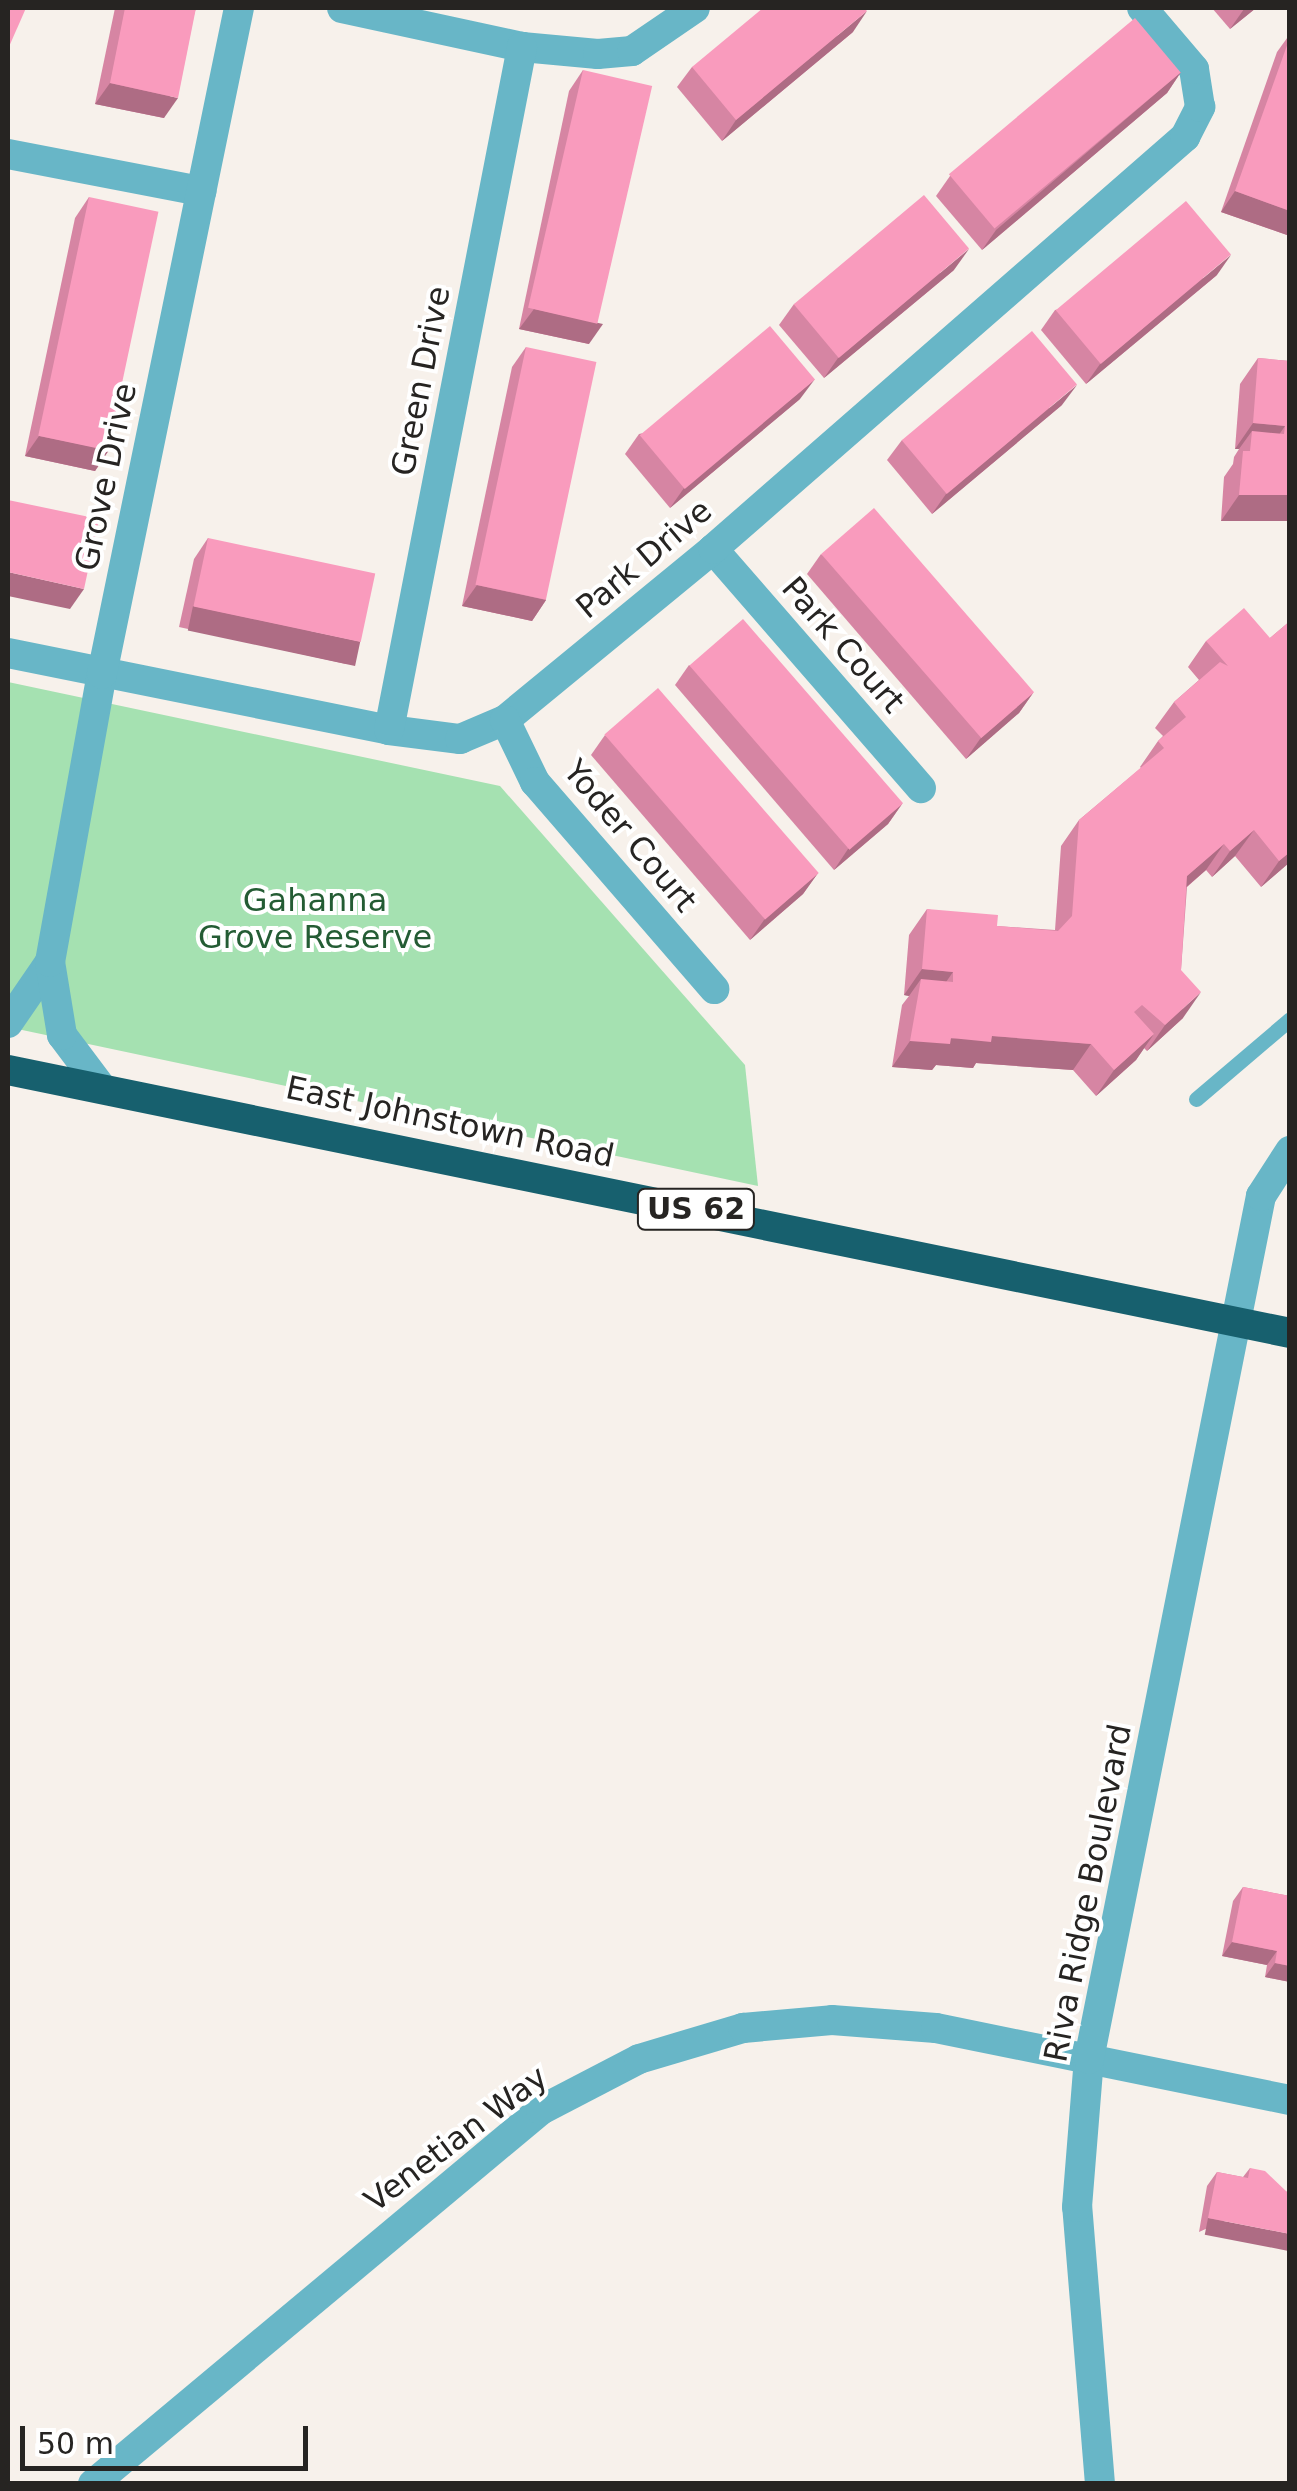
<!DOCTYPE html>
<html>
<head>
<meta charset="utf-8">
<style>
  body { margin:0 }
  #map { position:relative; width:1297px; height:2491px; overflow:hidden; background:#f7f1eb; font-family:"DejaVu Sans",sans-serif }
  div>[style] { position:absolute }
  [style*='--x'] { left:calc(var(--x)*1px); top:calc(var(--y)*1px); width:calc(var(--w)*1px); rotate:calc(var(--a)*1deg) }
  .green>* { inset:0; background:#a5e1b1 }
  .lane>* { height:15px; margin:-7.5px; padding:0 7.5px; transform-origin:7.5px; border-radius:7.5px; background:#68b6c7 }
  .street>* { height:30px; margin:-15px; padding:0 15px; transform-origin:15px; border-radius:15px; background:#68b6c7 }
  .highway>* { height:30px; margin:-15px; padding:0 15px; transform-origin:15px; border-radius:15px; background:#17606e }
  .wall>* { inset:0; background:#d685a3 }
  .shaded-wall>* { inset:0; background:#ae6c84; transform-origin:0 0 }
  .building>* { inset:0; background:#f99bbd; transform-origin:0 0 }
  span { translate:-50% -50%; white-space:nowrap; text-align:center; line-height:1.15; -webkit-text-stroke:8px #fff; paint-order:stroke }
  .shield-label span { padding:2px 8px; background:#fff; border:2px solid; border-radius:8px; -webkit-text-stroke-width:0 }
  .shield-label { font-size:30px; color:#262422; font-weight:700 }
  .street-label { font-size:32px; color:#262422 }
  .park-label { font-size:32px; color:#245c34 }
  .frame { position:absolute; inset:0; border:10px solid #262422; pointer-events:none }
  .scale { position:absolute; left:20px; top:2426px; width:288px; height:45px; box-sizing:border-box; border:5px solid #262422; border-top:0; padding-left:12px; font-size:30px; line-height:35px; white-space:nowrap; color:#262422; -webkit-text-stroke:8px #fff; paint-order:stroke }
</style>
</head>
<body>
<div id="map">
  <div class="green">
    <i style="clip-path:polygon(8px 682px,500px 786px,745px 1065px,758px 1186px,8px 1027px)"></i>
  </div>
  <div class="lane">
    <i style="--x:1196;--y:1099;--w:123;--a:-40.4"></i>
  </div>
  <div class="street">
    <i style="--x:342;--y:8;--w:184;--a:12.2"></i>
    <i style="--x:522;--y:47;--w:76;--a:5.3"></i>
    <i style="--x:598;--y:54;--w:34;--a:-5"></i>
    <i style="--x:632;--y:51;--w:76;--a:-34.3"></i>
    <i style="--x:8;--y:154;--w:197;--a:10.9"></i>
    <i style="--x:713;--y:549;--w:317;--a:49"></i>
    <i style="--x:8;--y:653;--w:389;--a:11.4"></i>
    <i style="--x:389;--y:730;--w:72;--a:7.2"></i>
    <i style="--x:460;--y:739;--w:49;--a:-22.9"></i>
    <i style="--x:505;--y:720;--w:269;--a:-39.4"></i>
    <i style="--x:713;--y:549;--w:627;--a:-41.12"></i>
    <i style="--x:1185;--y:137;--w:34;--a:-63"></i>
    <i style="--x:1200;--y:107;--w:38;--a:-99"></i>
    <i style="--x:1194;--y:69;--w:80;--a:-130.4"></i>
    <i style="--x:505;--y:720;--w:69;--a:64.2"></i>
    <i style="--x:535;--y:782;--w:274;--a:49.1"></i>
    <i style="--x:389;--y:730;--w:696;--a:-78.98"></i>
    <i style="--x:8;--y:1023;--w:74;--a:-55.5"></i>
    <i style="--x:101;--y:1087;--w:65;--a:-126.9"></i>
    <i style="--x:62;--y:1035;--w:74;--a:-99.3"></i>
    <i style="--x:50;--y:962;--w:293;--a:-79.8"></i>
    <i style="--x:102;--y:674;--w:680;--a:-78.38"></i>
    <i style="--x:93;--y:2484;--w:584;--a:-39.86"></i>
    <i style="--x:541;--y:2110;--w:110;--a:-27.5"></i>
    <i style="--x:639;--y:2059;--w:109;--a:-16.6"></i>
    <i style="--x:743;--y:2028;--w:89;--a:-5.1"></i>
    <i style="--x:832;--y:2020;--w:104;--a:4.4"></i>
    <i style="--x:936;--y:2028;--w:361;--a:11.5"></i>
    <i style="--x:1100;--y:2484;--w:278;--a:-94.7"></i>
    <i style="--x:1077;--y:2207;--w:148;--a:-85.4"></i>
    <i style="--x:1089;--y:2059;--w:880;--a:-78.73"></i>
    <i style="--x:1261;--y:1196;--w:54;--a:-57.2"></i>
  </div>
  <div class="highway">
    <i style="--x:8;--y:1070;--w:1309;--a:11.59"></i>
  </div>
  <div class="wall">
    <i style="clip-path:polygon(115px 8px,196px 8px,164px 118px,95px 104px)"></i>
    <i style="clip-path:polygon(1212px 8px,1256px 8px,1230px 29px)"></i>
    <i style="clip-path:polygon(853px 32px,722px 141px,677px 87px,692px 67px)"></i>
    <i style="clip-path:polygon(1290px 34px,1290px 231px,1287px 235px,1221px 212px,1277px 52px)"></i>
    <i style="clip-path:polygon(583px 70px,589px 344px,519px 329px,569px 91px)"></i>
    <i style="clip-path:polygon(1181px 72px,1167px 93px,982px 250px,936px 196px,950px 176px)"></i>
    <i style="clip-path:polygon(89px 197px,109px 450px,95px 471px,25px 456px,75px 218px)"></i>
    <i style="clip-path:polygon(954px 270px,824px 378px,779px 325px,794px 304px)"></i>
    <i style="clip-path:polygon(1217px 275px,1086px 384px,1041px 330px,1055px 310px)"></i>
    <i style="clip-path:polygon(526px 347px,546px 600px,532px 621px,462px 606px,512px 367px)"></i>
    <i style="clip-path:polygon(1258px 358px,1290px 361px,1290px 521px,1221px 521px,1224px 477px,1233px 464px,1234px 457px,1239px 449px,1235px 449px,1240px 384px)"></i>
    <i style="clip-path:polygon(800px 399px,670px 508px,625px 454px,639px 434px)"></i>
    <i style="clip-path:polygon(1062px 405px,932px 514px,887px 460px,902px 440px)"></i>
    <i style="clip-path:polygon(208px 538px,346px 664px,179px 627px,194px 559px)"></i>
    <i style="clip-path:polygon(821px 554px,1033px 693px,1019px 713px,966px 759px,807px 574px)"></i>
    <i style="clip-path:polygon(1290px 621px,1290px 862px,1261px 887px,1235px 856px,1212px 877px,1206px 870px,1187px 887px,1181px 970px,1183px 1018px,1147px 1051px,1144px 1048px,1136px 1060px,1096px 1096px,1073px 1070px,976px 1063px,973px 1068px,936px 1065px,932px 1070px,892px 1067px,902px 1005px,909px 996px,904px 995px,909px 935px,927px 909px,997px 926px,1055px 930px,1061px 846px,1079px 820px,1141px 768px,1140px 767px,1158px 741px,1163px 736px,1155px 728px,1174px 702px,1199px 680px,1188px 667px,1206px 641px,1270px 638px)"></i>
    <i style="clip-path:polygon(689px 665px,902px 804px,888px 824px,834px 870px,675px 685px)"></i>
    <i style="clip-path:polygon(605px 735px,818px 873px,803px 894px,750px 940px,591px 755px)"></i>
    <i style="clip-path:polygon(1243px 1887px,1290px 1896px,1290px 1982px,1265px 1977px,1267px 1965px,1222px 1956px,1233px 1901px)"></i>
    <i style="clip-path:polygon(1250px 2168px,1287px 2192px,1199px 2232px,1207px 2186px,1217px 2172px,1243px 2177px)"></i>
  </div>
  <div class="shaded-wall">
    <i style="clip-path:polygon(1246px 8px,1256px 8px,1230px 29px,1244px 9px)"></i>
    <i style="clip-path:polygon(867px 11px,853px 32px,722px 141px,736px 120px)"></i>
    <i style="clip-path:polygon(1181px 72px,1167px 93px,982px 250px,996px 230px)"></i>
    <i style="clip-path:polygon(110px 83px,178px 98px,164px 118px,95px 104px)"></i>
    <i style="clip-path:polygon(1235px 191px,1290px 211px,1290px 231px,1287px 235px,1221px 212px)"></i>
    <i style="clip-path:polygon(969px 249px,954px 270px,824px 378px,838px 358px)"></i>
    <i style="clip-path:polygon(1231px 255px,1217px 275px,1086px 384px,1100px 364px)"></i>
    <i style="clip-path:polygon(534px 309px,603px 324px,589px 344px,519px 329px)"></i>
    <i style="clip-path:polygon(815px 379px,800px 399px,670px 508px,684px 488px)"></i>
    <i style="clip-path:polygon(1077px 385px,1062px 405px,932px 514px,946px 494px)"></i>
    <i style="clip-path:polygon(1253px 423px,1285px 426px,1267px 452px,1252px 431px,1239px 449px,1235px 449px)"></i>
    <i style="clip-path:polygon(39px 436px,109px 450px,95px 471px,25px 456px)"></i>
    <i style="clip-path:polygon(1239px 495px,1290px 495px,1290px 521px,1221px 521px)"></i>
    <i style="clip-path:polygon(8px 572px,84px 589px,70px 609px,8px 596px)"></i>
    <i style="clip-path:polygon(477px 585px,546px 600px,532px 621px,462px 606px)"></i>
    <i style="left:193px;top:606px;width:171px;height:25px;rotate:12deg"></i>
    <i style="clip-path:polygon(1033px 693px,1019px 713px,966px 759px,980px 739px)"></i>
    <i style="clip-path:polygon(902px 804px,888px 824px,834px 870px,848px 849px)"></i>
    <i style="clip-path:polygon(1254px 830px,1235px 856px,1212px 877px,1230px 851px)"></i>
    <i style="clip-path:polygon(1224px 844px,1206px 870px,1169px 902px,1187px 876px)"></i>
    <i style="clip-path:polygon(1290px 852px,1290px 862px,1261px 887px,1279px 861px)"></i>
    <i style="clip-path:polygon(818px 873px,803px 894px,750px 940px,764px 920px)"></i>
    <i style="clip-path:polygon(922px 969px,953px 972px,935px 998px,921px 979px,909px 996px,904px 995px)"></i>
    <i style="clip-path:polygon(1201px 992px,1183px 1018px,1147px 1051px,1165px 1025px)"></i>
    <i style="clip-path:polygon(1154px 1034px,1136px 1060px,1096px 1096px,1114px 1070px)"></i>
    <i style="clip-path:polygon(992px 1036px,1091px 1044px,1073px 1070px,976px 1063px,973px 1068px,936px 1065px,932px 1070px,892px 1067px,910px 1041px)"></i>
    <i style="clip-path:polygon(1232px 1942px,1277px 1951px,1267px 1965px,1222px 1956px)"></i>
    <i style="clip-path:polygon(1275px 1963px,1290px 1966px,1290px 1982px,1265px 1977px)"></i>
    <i style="left:1208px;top:2218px;width:84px;height:17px;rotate:11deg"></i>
  </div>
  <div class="building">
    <i style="clip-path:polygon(8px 8px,26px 8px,8px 49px)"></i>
    <i style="clip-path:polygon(125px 8px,196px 8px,178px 98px,110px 83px)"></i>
    <i style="clip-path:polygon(763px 8px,864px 8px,867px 11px,736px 120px,692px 67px)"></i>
    <i style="left:1135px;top:18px;width:71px;height:243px;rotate:50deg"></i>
    <i style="clip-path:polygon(1290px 37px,1290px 211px,1235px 191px)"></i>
    <i style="left:583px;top:70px;width:71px;height:244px;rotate:13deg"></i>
    <i style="left:924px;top:195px;width:70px;height:170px;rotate:50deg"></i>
    <i style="left:89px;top:197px;width:71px;height:244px;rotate:12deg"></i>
    <i style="left:1186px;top:201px;width:70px;height:170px;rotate:50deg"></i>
    <i style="left:770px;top:326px;width:70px;height:170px;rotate:50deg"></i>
    <i style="left:1032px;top:331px;width:70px;height:170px;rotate:50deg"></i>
    <i style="left:526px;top:347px;width:72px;height:243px;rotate:12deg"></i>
    <i style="clip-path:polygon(1258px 358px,1290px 361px,1290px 495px,1239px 495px,1243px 451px,1250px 451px,1252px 431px,1284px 434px,1285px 426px,1253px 423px)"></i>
    <i style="clip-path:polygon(8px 500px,99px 519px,84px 589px,8px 572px)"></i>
    <i style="left:874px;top:508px;width:244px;height:70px;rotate:49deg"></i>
    <i style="left:208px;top:538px;width:171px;height:70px;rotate:12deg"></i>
    <i style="clip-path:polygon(1244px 608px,1270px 638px,1290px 621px,1290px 852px,1279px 861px,1254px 830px,1230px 851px,1224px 844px,1187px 876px,1181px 970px,1201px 992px,1165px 1025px,1142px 1005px,1134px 1012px,1154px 1034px,1114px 1070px,1091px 1044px,992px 1036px,991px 1042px,951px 1038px,950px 1044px,910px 1041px,921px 979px,953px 982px,953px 972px,922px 969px,927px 909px,998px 915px,997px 926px,1058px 931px,1072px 916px,1079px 820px,1164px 748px,1158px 741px,1186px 717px,1174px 702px,1220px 662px,1228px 666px,1206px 641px)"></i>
    <i style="left:743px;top:619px;width:244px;height:71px;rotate:49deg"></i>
    <i style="left:658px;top:688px;width:245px;height:71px;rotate:49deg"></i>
    <i style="clip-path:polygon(1243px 1887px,1290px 1896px,1290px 1966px,1275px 1963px,1277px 1951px,1232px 1942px)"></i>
    <i style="clip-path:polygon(1250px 2168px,1265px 2171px,1287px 2192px,1290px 2192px,1290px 2234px,1208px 2218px,1217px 2172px,1248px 2178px)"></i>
  </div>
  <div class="shield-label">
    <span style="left:696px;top:1209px">US 62</span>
  </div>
  <div class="street-label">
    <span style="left:421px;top:381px;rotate:-79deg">Green Drive</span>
    <span style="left:106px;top:477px;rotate:-78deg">Grove Drive</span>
    <span style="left:644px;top:559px;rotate:-40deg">Park Drive</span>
    <span style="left:843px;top:645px;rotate:49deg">Park Court</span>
    <span style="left:630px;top:836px;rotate:50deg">Yoder Court</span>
    <span style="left:450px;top:1122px;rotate:12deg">East Johnstown Road</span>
    <span style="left:1088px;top:1893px;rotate:-79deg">Riva Ridge Boulevard</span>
    <span style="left:456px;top:2139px;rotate:-37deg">Venetian Way</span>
  </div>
  <div class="park-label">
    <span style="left:315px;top:919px">Gahanna<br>Grove Reserve</span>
  </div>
  <div class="frame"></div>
  <div class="scale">50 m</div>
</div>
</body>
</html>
